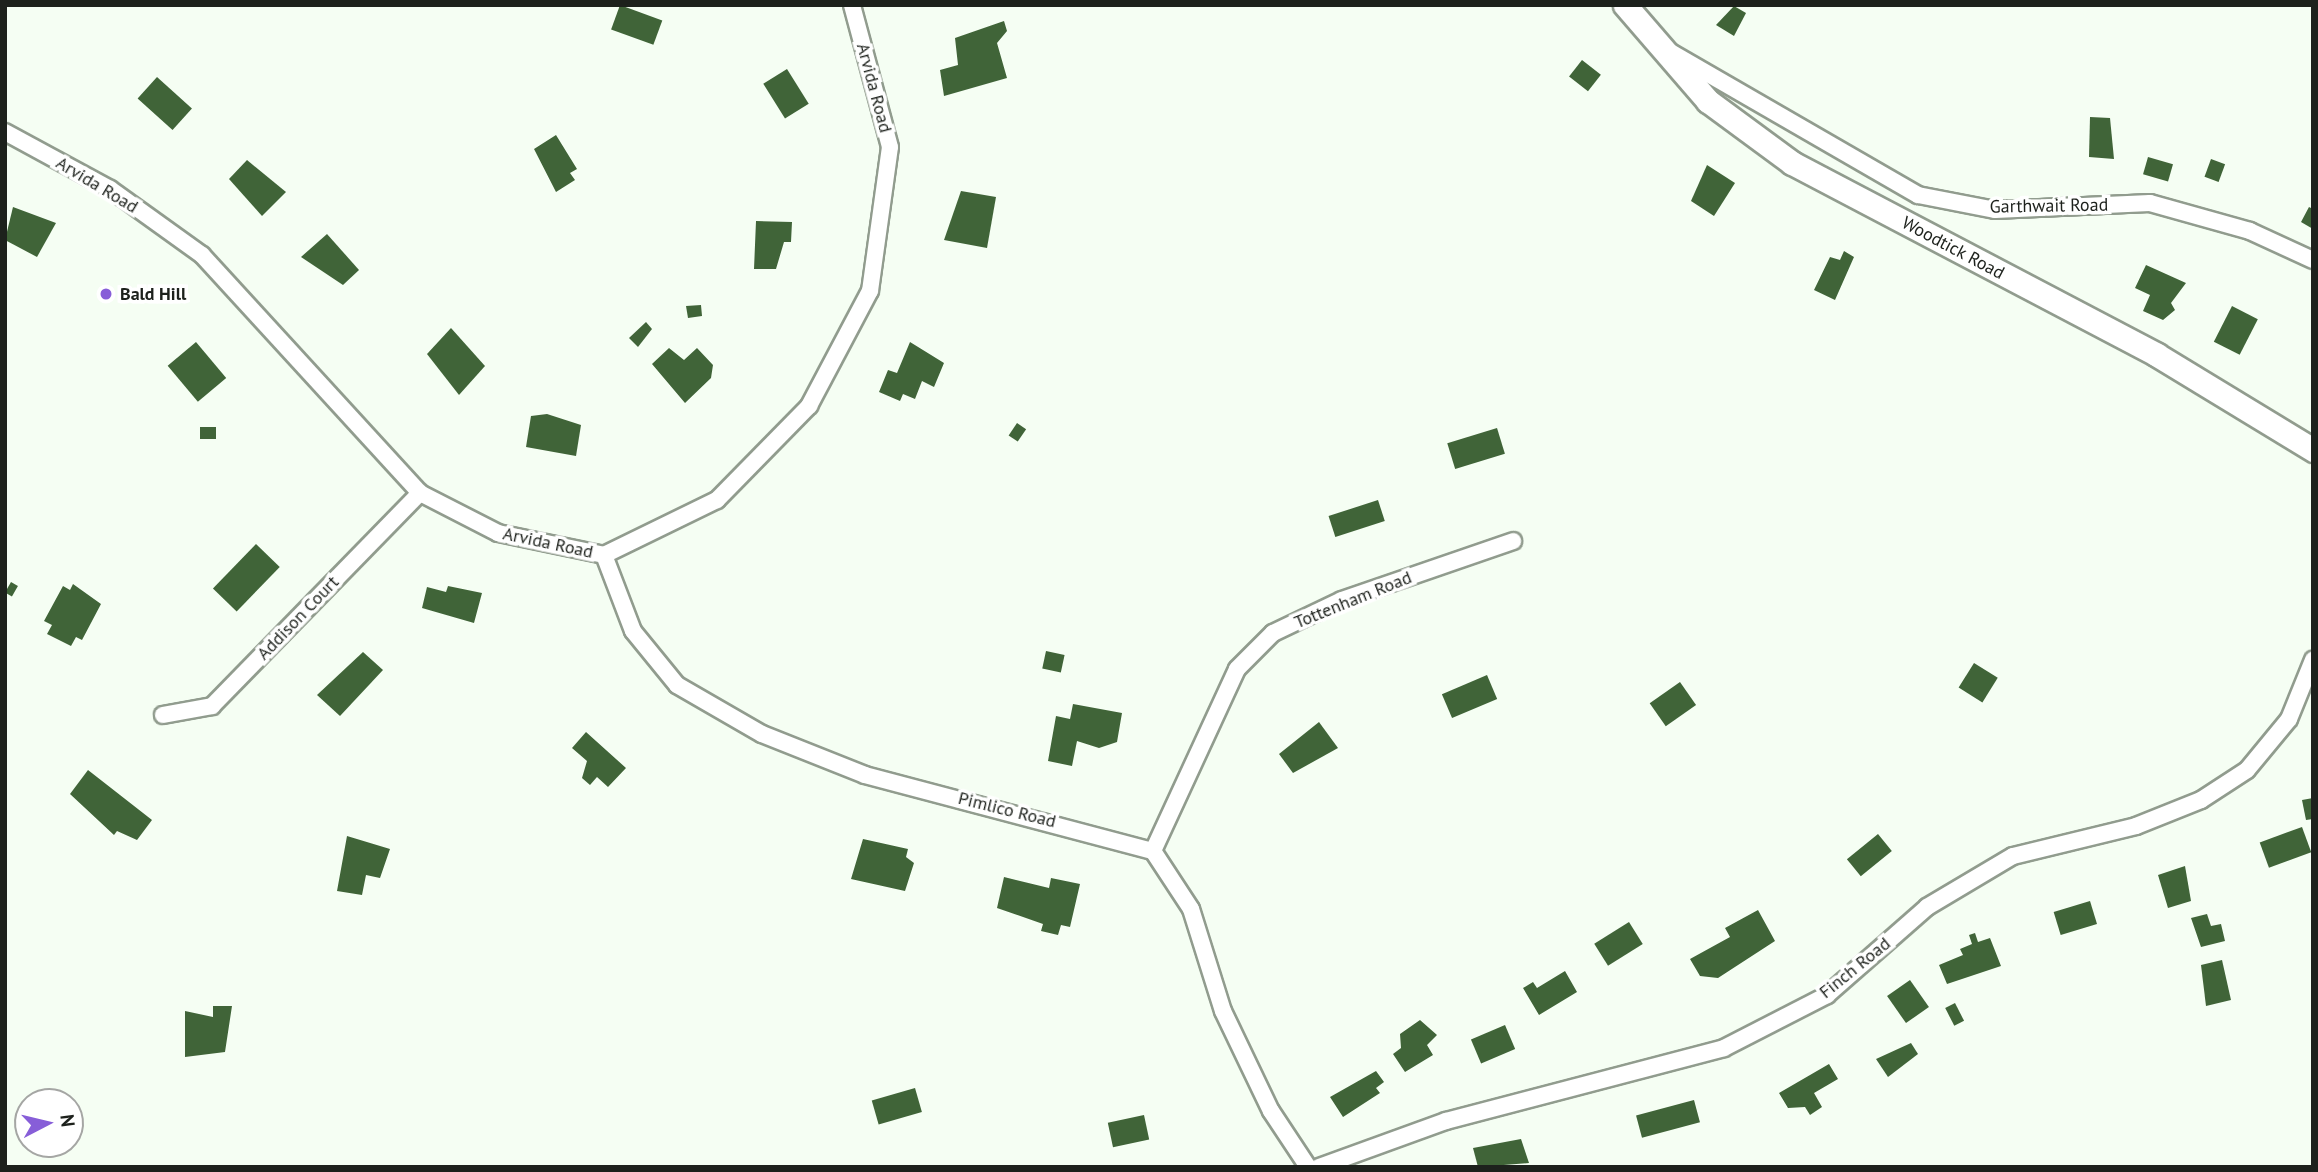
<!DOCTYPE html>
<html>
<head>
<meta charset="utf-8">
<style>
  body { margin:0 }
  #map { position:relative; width:2318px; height:1172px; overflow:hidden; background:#f5fef3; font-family:"PT Sans",sans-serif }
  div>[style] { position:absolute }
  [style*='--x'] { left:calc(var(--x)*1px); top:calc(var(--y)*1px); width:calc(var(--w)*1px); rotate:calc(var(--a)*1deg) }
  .building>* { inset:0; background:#406438; transform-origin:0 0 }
  .roads { filter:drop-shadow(2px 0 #919c8e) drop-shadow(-2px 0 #919c8e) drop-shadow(0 2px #919c8e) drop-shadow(0 -2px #919c8e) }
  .minor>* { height:16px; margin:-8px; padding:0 8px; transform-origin:8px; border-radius:8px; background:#fff }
  .secondary>* { height:23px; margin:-11.5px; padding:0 11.5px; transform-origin:11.5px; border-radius:11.5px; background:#fff }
  .dots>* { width:19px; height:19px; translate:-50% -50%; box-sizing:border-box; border:4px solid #fff; border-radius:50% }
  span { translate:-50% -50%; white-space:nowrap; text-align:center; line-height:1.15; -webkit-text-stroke:7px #fff; paint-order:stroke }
  .street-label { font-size:18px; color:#1d211c }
  .poi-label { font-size:18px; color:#1d211c; font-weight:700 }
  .left { translate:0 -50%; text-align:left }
  .frame { position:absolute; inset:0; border:7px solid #1d211c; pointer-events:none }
  .north { position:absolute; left:14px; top:1088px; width:70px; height:70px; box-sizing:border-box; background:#fff; border:2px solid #a5a6a4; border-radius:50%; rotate:83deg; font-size:19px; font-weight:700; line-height:28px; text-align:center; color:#1d211c }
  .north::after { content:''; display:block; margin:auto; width:24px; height:32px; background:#875ed8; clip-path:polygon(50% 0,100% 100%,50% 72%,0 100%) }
</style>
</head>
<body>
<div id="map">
  <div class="building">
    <i style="left:620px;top:5px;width:45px;height:26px;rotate:20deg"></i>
    <i style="clip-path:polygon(1734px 6px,1746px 13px,1734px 36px,1716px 25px)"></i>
    <i style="clip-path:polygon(1004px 21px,1007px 31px,997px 43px,1007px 78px,944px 96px,940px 70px,958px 65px,955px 38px)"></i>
    <i style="left:1582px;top:60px;width:24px;height:21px;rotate:38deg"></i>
    <i style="left:787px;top:69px;width:41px;height:28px;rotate:58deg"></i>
    <i style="left:157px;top:77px;width:47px;height:29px;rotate:42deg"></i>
    <i style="clip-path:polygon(2090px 117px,2110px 118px,2114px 159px,2089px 157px)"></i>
    <i style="clip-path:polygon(556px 135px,577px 169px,570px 173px,575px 180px,556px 192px,534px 149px)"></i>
    <i style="left:2148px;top:157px;width:26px;height:18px;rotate:16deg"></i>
    <i style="left:2211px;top:159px;width:15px;height:19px;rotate:20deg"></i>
    <i style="clip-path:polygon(247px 160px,286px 192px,262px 216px,229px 179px)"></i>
    <i style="clip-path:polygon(1707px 165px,1735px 183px,1714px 216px,1691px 201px)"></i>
    <i style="clip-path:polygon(961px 191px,996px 197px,987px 248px,944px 240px)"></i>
    <i style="clip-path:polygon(13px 207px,56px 223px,37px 257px,5px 240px)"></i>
    <i style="clip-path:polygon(2309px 207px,2313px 209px,2313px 229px,2301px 222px)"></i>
    <i style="clip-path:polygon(756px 221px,792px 222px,791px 242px,784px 242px,776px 269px,754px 269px)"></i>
    <i style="clip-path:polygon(327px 234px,359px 270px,343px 285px,301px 257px)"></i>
    <i style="clip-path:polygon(1844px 251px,1854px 257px,1835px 300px,1814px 290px,1830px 257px,1840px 260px)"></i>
    <i style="clip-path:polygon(2146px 265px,2186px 283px,2171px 303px,2175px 310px,2163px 320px,2143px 311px,2150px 295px,2135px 288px)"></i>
    <i style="clip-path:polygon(701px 305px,702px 316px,688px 318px,686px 306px)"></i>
    <i style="left:2232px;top:306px;width:29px;height:40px;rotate:27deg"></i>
    <i style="clip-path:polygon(646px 322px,652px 329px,638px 347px,629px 338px)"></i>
    <i style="clip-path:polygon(451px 328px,485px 366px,459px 395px,427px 354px)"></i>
    <i style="left:196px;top:342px;width:47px;height:37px;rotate:50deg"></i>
    <i style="clip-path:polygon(910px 342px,944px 363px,934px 387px,922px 381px,915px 399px,903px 394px,900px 401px,879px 392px,888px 370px,897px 373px)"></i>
    <i style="clip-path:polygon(669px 348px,684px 360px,697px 348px,713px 365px,711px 378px,685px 403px,652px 364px)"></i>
    <i style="clip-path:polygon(547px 414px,581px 425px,576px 456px,526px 447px,531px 416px)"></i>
    <i style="left:1017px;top:423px;width:11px;height:15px;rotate:34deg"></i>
    <i style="left:216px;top:427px;width:12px;height:16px;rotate:90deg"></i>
    <i style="left:1497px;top:428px;width:27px;height:52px;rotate:73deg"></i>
    <i style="left:1378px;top:500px;width:22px;height:52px;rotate:72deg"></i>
    <i style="left:256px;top:544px;width:33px;height:62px;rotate:44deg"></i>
    <i style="left:11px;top:582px;width:8px;height:12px;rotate:30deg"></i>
    <i style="clip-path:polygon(73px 584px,101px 604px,82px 640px,76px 637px,71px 646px,47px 634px,52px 625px,44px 621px,63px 586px,70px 590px)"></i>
    <i style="clip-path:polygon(448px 586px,482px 593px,474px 623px,422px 608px,427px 587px,446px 592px)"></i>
    <i style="left:1046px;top:651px;width:19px;height:18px;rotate:12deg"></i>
    <i style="clip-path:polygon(363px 652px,383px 670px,340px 716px,317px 695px)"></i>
    <i style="left:1974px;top:663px;width:28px;height:29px;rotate:32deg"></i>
    <i style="left:1487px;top:675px;width:26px;height:49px;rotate:67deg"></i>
    <i style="left:1680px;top:682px;width:28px;height:37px;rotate:55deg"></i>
    <i style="clip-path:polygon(1073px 704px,1122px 713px,1117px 742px,1099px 748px,1077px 741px,1072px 766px,1048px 761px,1056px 716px,1070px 719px)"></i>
    <i style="clip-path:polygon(1319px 722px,1338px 748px,1293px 773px,1279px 754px)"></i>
    <i style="clip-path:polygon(586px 732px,626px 768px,608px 787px,597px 777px,590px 785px,582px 778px,587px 761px,572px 748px)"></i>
    <i style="clip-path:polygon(88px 770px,152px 820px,137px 840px,117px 831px,114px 835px,70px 794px)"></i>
    <i style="clip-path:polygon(2313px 798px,2313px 819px,2306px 820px,2302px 800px)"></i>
    <i style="left:2302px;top:827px;width:27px;height:45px;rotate:70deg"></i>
    <i style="left:1878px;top:834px;width:22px;height:40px;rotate:51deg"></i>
    <i style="clip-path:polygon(347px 836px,390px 849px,380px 878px,366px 875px,362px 895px,337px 891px)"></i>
    <i style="clip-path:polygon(863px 839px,908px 849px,906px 857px,914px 863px,905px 891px,851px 879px)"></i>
    <i style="clip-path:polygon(2185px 866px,2191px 901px,2168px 908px,2158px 875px)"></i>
    <i style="clip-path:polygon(1004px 877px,1049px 888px,1051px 878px,1080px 884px,1070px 927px,1061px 925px,1058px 935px,1041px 931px,1043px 924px,997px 908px)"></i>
    <i style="left:2090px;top:901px;width:24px;height:38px;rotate:73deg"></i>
    <i style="clip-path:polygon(1758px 910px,1775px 941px,1718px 978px,1700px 976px,1690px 959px,1730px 937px,1725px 928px)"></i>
    <i style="clip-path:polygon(2207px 914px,2211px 926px,2221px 924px,2225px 941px,2201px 947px,2191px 918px)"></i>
    <i style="left:1629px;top:922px;width:26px;height:41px;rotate:58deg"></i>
    <i style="clip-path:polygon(1975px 933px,1978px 942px,1990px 938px,2001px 966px,1947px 984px,1939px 965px,1963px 955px,1960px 949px,1972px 944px,1969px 935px)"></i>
    <i style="clip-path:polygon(2222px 960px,2231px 1000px,2206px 1006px,2201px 965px)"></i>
    <i style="clip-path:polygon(1565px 971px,1577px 992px,1539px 1015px,1523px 988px,1533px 982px,1537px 988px)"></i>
    <i style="left:1910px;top:980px;width:33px;height:28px;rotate:55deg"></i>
    <i style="left:1955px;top:1003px;width:20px;height:11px;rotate:63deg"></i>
    <i style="clip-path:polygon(213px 1006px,232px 1006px,225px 1052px,185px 1057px,185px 1011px,213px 1017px)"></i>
    <i style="clip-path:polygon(1420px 1020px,1437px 1035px,1427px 1045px,1433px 1055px,1405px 1072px,1393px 1054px,1401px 1048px,1400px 1034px)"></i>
    <i style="left:1505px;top:1025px;width:26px;height:37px;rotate:67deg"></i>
    <i style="clip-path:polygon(1911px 1043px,1918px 1054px,1888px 1077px,1876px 1059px)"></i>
    <i style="clip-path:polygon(1829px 1064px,1838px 1079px,1814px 1093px,1822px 1107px,1810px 1115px,1805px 1107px,1788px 1108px,1779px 1093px)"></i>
    <i style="clip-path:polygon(1376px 1071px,1384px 1082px,1376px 1088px,1380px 1093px,1343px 1117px,1330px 1097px)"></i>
    <i style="left:915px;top:1088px;width:25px;height:45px;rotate:74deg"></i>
    <i style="left:1694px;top:1100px;width:23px;height:60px;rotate:75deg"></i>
    <i style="left:1144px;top:1115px;width:25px;height:37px;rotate:78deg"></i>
    <i style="clip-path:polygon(1521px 1139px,1529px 1163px,1478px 1167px,1473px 1148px)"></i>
  </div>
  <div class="roads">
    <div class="minor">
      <i style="--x:1672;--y:53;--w:284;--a:30"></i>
      <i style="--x:1918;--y:195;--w:78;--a:11"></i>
      <i style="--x:1995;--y:210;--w:155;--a:-2.6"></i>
      <i style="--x:2150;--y:203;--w:104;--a:15.6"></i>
      <i style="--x:2250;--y:231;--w:69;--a:24.7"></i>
      <i style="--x:5;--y:132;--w:119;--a:28.5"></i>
      <i style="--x:110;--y:189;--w:113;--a:35.7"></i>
      <i style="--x:202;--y:255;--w:323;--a:47.5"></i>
      <i style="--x:420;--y:493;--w:88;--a:27.1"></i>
      <i style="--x:498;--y:533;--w:108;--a:11.7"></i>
      <i style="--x:604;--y:555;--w:126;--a:-26"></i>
      <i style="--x:717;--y:500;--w:132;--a:-45.6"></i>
      <i style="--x:809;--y:406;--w:130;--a:-62.1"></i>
      <i style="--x:870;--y:291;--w:145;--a:-82.1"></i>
      <i style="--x:890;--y:147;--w:147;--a:-105"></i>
      <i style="--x:604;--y:555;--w:81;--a:69.1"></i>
      <i style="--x:633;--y:631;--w:70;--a:50.8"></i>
      <i style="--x:677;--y:685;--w:98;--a:30"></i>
      <i style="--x:762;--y:734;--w:111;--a:21.7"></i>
      <i style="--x:865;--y:775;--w:298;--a:14.8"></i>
      <i style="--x:1153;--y:851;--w:69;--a:56.8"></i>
      <i style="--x:1191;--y:909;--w:107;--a:72.6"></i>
      <i style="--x:1223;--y:1011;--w:111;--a:64.4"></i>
      <i style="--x:1271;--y:1111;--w:67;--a:56.5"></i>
      <i style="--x:163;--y:715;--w:50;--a:-10.4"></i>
      <i style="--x:212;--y:706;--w:298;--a:-45.7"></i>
      <i style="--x:1153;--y:851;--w:200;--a:-65.2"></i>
      <i style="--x:1237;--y:669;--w:51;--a:-45"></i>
      <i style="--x:1273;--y:633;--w:76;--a:-25.6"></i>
      <i style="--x:1342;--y:600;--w:181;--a:-19"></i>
      <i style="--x:1319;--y:1167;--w:135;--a:-19.9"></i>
      <i style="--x:1446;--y:1121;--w:287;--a:-14.7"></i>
      <i style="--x:1724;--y:1048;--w:116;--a:-27.2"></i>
      <i style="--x:1827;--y:995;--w:133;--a:-41.3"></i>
      <i style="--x:1927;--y:907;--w:100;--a:-30.7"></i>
      <i style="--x:2013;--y:856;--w:127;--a:-13.7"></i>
      <i style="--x:2136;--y:826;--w:70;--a:-21.8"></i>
      <i style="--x:2201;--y:800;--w:55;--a:-33.1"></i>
      <i style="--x:2247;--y:770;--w:66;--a:-50.5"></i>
      <i style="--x:2289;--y:719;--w:64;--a:-67.9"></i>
    </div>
    <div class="secondary">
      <i style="--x:1625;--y:5;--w:127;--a:49.2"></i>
      <i style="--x:1708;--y:101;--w:104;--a:36.4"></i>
      <i style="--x:1792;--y:163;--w:412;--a:27.7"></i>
      <i style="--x:2157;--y:355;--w:183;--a:31.3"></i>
    </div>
  </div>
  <div class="dots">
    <i style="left:106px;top:294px;background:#875ed8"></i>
  </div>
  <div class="street-label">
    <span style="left:874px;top:88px;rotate:75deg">Arvida Road</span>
    <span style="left:97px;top:185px;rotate:31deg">Arvida Road</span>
    <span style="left:2049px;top:206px;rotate:-1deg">Garthwait Road</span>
    <span style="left:1953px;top:248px;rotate:28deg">Woodtick Road</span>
    <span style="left:548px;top:543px;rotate:12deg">Arvida Road</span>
    <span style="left:1353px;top:600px;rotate:-22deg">Tottenham Road</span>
    <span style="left:298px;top:618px;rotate:-46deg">Addison Court</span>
    <span style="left:1007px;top:810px;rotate:14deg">Pimlico Road</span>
    <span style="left:1855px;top:968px;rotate:-39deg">Finch Road</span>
  </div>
  <div class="poi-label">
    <span class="left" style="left:120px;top:294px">Bald Hill</span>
  </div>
  <div class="frame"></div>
  <div class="north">N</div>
</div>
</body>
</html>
